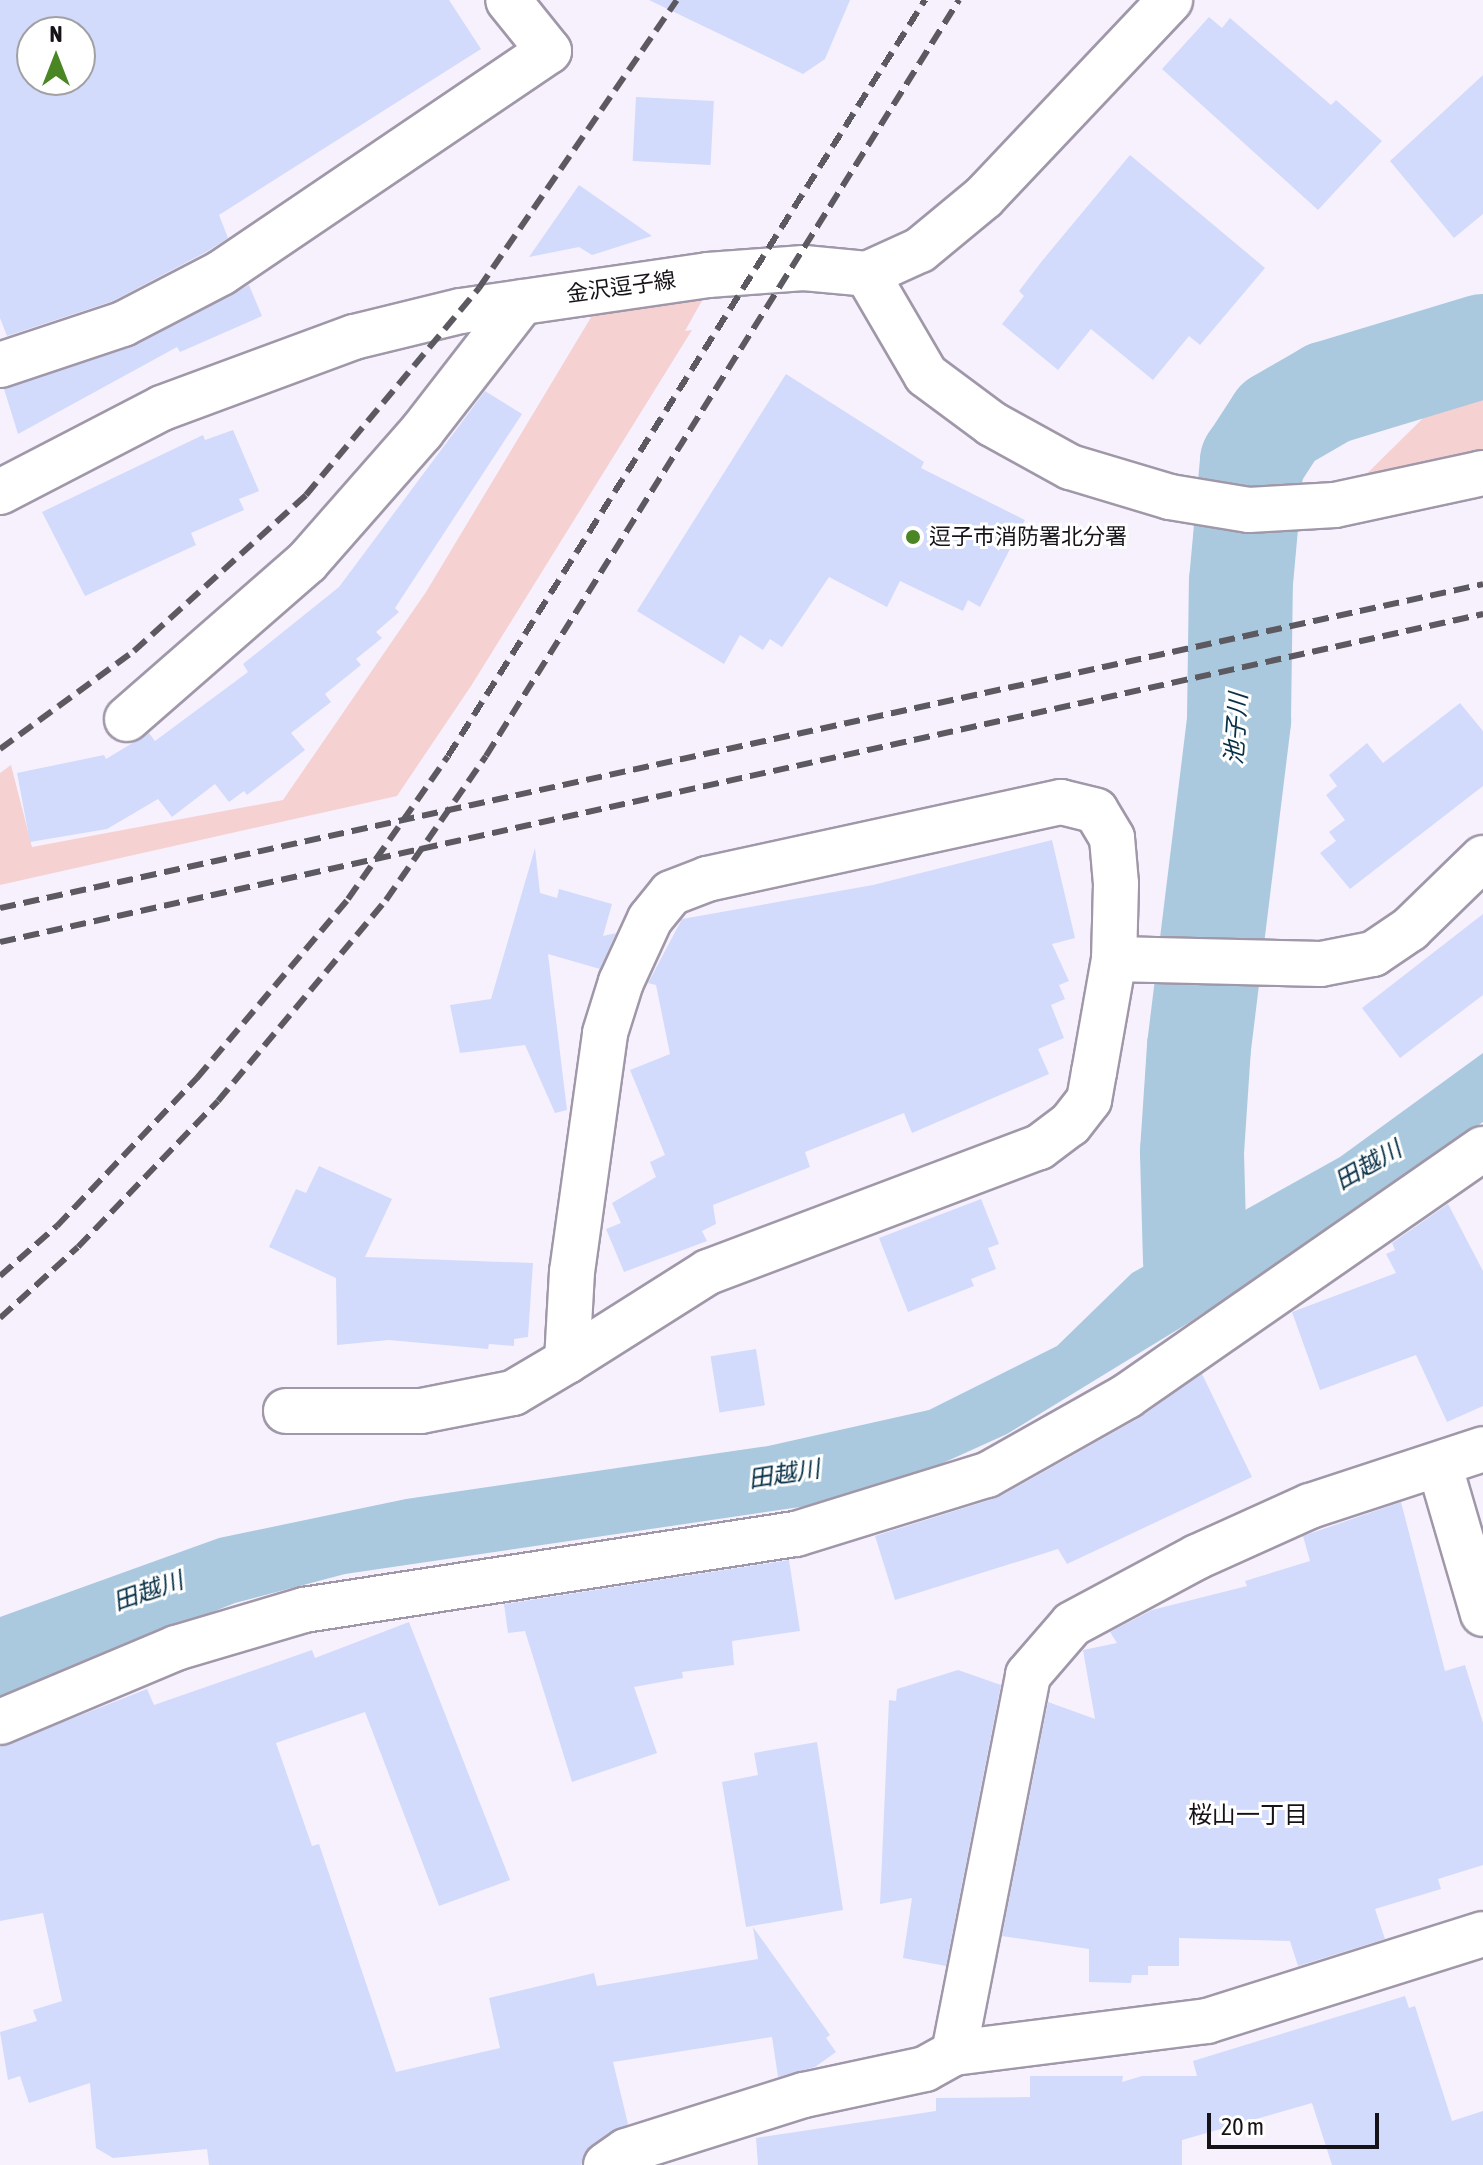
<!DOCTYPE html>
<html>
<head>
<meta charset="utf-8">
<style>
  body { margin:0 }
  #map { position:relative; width:1483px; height:2165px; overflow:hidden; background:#f7f1fd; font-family:"Asap Condensed","Noto Sans JP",sans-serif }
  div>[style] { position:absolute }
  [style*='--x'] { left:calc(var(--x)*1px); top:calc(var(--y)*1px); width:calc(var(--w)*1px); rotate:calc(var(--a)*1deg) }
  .green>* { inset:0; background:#f5d1d2 }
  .water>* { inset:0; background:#aac9df }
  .river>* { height:104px; margin:-52px; padding:0 52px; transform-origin:52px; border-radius:52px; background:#aac9df }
  .building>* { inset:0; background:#d2dbfb; transform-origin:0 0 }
  .roads { filter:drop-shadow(2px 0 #a098a9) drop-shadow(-2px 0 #a098a9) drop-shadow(0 2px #a098a9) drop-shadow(0 -2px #a098a9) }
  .minor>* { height:44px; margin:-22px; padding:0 22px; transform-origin:22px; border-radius:22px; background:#fff }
  .tertiary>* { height:44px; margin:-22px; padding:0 22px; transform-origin:22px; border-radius:22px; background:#fff }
  .secondary>* { height:44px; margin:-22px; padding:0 22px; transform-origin:22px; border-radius:22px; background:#fff }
  .rail>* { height:6px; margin-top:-3px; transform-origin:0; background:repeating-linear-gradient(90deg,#5d5961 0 16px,transparent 0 24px) }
  .dots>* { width:22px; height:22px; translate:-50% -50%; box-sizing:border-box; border:4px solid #fff; border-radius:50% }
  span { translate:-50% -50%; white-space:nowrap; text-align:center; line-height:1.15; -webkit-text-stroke:6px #fff; paint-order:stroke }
  .street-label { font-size:22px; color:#151218 }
  .poi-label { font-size:22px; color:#151218 }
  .left { translate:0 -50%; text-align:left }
  .water-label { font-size:24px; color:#073047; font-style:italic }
  .neighbourhood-label { font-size:24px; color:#151218 }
  .north { position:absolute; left:16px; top:16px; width:80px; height:80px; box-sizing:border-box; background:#fff; border:2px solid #a1a0a3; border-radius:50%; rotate:0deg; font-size:22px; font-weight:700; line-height:32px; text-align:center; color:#151218 }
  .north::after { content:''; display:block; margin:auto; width:28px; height:36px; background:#4b8624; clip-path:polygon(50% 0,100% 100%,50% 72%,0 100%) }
  .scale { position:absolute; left:1207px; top:2113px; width:172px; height:36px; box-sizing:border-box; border:4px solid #151218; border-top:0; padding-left:10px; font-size:24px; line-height:28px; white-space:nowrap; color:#151218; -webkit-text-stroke:6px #fff; paint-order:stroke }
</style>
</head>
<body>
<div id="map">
  <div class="green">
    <i style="clip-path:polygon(705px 295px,685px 331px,692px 330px,471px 686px,397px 796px,0 885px,0 773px,11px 765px,32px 847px,283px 800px,426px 592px,593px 314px)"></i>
    <i style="clip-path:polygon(1483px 359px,1483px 476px,1335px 505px)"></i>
  </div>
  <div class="water">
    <i style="clip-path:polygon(1483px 1053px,1483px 1122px,1190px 1322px,1007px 1434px,923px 1472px,807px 1506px,345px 1574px,235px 1603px,0 1697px,0 1617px,219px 1538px,406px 1499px,768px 1446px,929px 1410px,1057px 1346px,1132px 1273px,1340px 1157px)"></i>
  </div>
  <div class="river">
    <i style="--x:1195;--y:1261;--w:109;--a:-91.6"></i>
    <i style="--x:1192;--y:1152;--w:105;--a:-86.2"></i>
    <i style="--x:1199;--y:1047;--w:330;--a:-83"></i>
    <i style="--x:1239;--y:719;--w:137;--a:-89.2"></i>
    <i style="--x:1241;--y:582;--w:121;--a:-84.8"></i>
    <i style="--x:1252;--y:462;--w:48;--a:-57"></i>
    <i style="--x:1278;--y:422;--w:58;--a:-30.1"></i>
    <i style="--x:1328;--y:393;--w:162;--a:-16.9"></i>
  </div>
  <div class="building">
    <i style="clip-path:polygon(evenodd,0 0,449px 0,481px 49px,219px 215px,228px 238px,208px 251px,113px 301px,7px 336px,0 318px,0 0,32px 32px,80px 32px,80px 80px,32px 80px,32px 32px)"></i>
    <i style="clip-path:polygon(649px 0,850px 0,825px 59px,803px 74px)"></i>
    <i style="clip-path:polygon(1209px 17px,1222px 28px,1230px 18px,1331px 105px,1336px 100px,1382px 141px,1318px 210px,1162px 69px)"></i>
    <i style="clip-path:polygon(1483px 75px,1483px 214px,1454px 238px,1390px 161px)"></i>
    <i style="left:636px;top:97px;width:78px;height:64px;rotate:3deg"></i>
    <i style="clip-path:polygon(1130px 155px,1265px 268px,1200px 345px,1189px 336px,1153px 380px,1091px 329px,1058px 370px,1002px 324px,1024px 296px,1019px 291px,1042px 261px)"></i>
    <i style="clip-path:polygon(579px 185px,652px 236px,592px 255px,579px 247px,529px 257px)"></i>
    <i style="clip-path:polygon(249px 285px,262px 316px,180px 352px,177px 347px,18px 434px,4px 389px,134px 346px)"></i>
    <i style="clip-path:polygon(786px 374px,924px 462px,921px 468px,1025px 520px,980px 607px,968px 600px,963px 611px,900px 581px,887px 607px,829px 577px,782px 647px,770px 639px,763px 650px,740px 635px,724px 664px,637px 611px)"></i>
    <i style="clip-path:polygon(485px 391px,522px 414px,395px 608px,399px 612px,376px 632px,382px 638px,356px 659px,361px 665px,325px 694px,331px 702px,291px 733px,305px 750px,247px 795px,244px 791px,229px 802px,215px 784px,172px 817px,158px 799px,107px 829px,30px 842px,17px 773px,104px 755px,106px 759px,149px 733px,155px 741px,248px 672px,243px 664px,339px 587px)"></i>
    <i style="clip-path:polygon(233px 430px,259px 491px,239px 499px,244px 510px,191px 533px,196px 545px,85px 596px,42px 512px,203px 435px,205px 440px)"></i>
    <i style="clip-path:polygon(1460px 703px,1483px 731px,1483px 786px,1350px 889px,1320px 853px,1336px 841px,1329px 832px,1345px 820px,1326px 795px,1337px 786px,1329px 775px,1367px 743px,1383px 763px)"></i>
    <i style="clip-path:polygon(1052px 840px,1075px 938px,1052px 944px,1069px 981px,1059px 985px,1065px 999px,1051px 1005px,1064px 1038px,1038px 1049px,1049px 1074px,912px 1133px,904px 1113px,805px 1152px,810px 1167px,713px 1205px,716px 1224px,702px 1231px,707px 1241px,624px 1272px,606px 1229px,621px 1223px,612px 1203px,656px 1177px,650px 1162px,665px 1155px,630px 1070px,670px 1054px,656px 985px,648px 983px,682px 919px,873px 885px)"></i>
    <i style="clip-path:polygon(535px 848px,540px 893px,557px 898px,559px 889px,612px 904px,603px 936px,616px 933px,600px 969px,548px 954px,567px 1110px,555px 1113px,525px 1045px,460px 1053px,450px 1005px,491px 999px)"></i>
    <i style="clip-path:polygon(1483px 914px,1483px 995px,1400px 1058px,1362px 1008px)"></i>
    <i style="clip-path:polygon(319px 1166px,392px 1199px,365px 1257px,533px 1263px,528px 1337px,514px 1339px,514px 1346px,489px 1344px,488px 1349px,389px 1340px,337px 1345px,336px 1278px,269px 1247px,296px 1189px,306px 1193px)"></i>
    <i style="clip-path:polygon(981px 1199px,999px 1244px,988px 1248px,996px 1269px,971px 1279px,974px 1286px,908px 1312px,879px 1238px)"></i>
    <i style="clip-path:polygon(1448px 1204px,1483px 1271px,1483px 1406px,1447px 1422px,1416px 1355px,1320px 1390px,1292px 1312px,1396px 1273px,1386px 1254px,1395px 1250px,1392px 1243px)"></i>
    <i style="left:756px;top:1349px;width:57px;height:46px;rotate:81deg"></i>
    <i style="clip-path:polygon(1202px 1374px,1252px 1477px,1067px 1564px,1058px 1549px,895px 1600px,875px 1536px,999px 1497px,1139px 1418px)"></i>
    <i style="clip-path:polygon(1401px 1502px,1445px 1671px,1465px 1665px,1483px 1723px,1483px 1865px,1438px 1879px,1441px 1889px,1375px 1909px,1385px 1939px,1298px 1966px,1290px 1941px,1179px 1938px,1179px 1966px,1148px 1966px,1148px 1975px,1132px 1975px,1131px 1983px,1089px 1982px,1089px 1949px,1002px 1936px,1048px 1702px,1095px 1719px,1083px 1650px,1117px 1643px,1110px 1632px,1152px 1610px,1247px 1586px,1245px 1581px,1310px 1561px,1303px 1536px)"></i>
    <i style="clip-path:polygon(789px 1560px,800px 1631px,732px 1641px,734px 1665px,682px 1672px,683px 1678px,634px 1687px,657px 1753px,572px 1782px,525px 1631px,508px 1633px,504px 1604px)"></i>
    <i style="clip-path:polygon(409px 1622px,510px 1880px,439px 1906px,365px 1712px,276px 1743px,312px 1846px,319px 1844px,396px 2072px,500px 2048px,489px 1998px,594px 1973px,597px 1986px,758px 1959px,753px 1927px,830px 2035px,826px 2038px,836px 2052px,815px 2067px,778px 2077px,772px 2037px,613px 2062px,628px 2124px,592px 2145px,581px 2165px,209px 2165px,207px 2149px,113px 2158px,96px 2148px,90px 2083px,29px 2103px,20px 2076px,8px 2080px,0 2032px,37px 2021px,33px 2010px,62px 2001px,43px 1913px,0 1921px,0 1747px,147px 1689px,154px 1705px,312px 1650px,315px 1658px)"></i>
    <i style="clip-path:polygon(958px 1670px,1001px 1685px,946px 1966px,903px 1958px,912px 1898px,880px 1904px,889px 1700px,896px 1701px,897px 1689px)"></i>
    <i style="clip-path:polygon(817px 1742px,843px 1910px,746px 1927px,722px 1782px,758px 1775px,754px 1753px)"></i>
    <i style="clip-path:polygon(1405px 1996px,1409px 2008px,1415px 2006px,1452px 2121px,1483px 2111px,1483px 2165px,1332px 2165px,1312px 2103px,1182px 2140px,1182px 2165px,758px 2165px,756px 2138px,936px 2111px,936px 2098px,1030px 2097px,1030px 2076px,1123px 2076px,1122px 2082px,1142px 2076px,1197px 2076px,1193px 2061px)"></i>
  </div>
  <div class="roads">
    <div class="minor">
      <i style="--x:0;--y:365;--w:130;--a:-18.4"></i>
      <i style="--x:123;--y:324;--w:110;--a:-27.5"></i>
      <i style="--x:221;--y:273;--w:396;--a:-34.1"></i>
      <i style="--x:549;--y:51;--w:65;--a:-128.8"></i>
      <i style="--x:127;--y:719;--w:239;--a:-41.1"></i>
      <i style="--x:307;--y:562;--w:174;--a:-48.7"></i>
      <i style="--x:422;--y:431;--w:163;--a:-52.2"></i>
      <i style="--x:1061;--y:802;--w:36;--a:14"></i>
      <i style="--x:1096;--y:811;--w:31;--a:59"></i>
      <i style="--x:1112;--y:838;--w:46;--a:85"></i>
      <i style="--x:1116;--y:884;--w:75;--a:91.5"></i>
      <i style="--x:1114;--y:959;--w:115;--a:100"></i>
      <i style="--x:1094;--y:1072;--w:28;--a:100"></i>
      <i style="--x:1089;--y:1100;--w:31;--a:128"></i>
      <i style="--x:1070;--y:1124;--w:39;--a:143"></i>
      <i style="--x:1039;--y:1147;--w:354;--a:159.3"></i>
      <i style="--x:708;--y:1272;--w:167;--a:147.7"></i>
      <i style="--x:567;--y:1361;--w:89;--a:-86.8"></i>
      <i style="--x:572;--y:1272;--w:241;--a:-82.1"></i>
      <i style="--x:605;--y:1033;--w:53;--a:-72.6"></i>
      <i style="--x:621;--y:982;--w:69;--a:-65.3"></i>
      <i style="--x:650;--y:919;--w:33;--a:-51"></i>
      <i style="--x:671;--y:893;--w:39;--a:-21"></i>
      <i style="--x:707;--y:879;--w:362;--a:-12.3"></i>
      <i style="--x:1114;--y:959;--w:207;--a:1.4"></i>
      <i style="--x:1321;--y:964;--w:53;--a:-10.9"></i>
      <i style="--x:1373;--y:954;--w:45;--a:-34"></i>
      <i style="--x:1410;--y:929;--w:102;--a:-44.2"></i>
      <i style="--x:286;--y:1411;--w:135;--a:0"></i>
      <i style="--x:421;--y:1411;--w:94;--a:-11.1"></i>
      <i style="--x:513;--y:1393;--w:63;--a:-30.7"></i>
      <i style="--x:1440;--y:1467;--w:153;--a:73.7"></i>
      <i style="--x:0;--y:1722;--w:191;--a:-22.8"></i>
      <i style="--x:176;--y:1648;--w:134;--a:-16.5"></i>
      <i style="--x:304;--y:1610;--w:498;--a:-8.8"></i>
      <i style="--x:796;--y:1534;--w:200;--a:-17.2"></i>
      <i style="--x:987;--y:1475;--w:161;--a:-29.4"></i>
      <i style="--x:1127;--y:1396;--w:433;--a:-34.8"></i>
      <i style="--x:954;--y:2053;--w:385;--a:-78.9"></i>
      <i style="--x:1028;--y:1675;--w:67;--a:-49.2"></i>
      <i style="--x:1072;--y:1624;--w:142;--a:-28.2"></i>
      <i style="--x:1197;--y:1557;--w:124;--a:-24.3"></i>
      <i style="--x:1310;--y:1506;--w:182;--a:-18.2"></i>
      <i style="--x:606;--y:2165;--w:24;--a:-35"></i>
      <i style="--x:626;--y:2151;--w:187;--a:-17.5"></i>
      <i style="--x:804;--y:2095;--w:124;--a:-12.1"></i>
      <i style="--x:925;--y:2069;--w:33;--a:-29"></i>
      <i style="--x:954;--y:2053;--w:255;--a:-7.2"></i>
      <i style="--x:1207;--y:2021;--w:289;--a:-17.5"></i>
    </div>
    <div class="tertiary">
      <i style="--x:867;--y:274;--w:117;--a:59.7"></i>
      <i style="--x:926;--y:375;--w:82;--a:36.6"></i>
      <i style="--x:992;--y:424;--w:89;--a:28.9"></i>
      <i style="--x:1070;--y:467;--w:104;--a:16.7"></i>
      <i style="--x:1170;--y:497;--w:80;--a:9.3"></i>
      <i style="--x:1249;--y:510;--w:86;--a:-3.3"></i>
      <i style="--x:1335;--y:505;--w:151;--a:-12.2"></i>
    </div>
    <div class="secondary">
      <i style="--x:0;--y:492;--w:182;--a:-27.4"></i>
      <i style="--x:162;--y:408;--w:205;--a:-20.3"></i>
      <i style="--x:354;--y:337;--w:110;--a:-13.7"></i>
      <i style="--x:461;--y:311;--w:250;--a:-8.3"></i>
      <i style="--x:708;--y:275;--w:96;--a:-4.2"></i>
      <i style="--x:804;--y:268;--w:63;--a:5.4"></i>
      <i style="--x:867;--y:274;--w:58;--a:-24.4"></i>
      <i style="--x:920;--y:250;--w:83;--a:-39.6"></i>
      <i style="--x:984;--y:197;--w:271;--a:-46.6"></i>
    </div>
  </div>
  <div class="rail">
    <i style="--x:0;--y:749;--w:166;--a:-36.2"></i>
    <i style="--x:134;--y:651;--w:232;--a:-42.2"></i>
    <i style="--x:306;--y:495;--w:270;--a:-50.1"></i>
    <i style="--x:479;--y:288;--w:349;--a:-55.5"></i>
    <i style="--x:0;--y:908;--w:1518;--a:-12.32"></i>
    <i style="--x:0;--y:942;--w:1519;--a:-12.47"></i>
    <i style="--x:0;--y:1276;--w:76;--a:-41.3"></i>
    <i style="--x:57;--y:1226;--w:204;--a:-46.6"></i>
    <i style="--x:197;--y:1078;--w:234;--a:-49.8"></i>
    <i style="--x:348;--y:899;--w:174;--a:-55"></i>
    <i style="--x:448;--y:756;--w:894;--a:-57.75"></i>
    <i style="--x:0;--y:1318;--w:105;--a:-42.3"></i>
    <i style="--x:78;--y:1247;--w:202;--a:-46.2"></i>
    <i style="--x:218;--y:1101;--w:262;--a:-50.1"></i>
    <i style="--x:386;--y:900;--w:175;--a:-55.2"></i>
    <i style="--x:486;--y:756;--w:892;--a:-57.97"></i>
  </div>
  <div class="dots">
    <i style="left:913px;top:537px;background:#4b8624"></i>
  </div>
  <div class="street-label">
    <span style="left:621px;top:287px;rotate:-8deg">金沢逗子線</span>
  </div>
  <div class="poi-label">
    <span class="left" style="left:929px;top:537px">逗子市消防署北分署</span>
  </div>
  <div class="water-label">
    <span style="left:1236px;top:729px;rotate:-86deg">池子川</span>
    <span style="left:1368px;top:1165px;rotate:-30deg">田越川</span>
    <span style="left:784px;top:1474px;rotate:-9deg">田越川</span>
    <span style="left:148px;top:1591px;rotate:-19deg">田越川</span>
  </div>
  <div class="neighbourhood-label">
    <span style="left:1248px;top:1815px">桜山一丁目</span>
  </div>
  <div class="north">N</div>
  <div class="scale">20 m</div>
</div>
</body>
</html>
